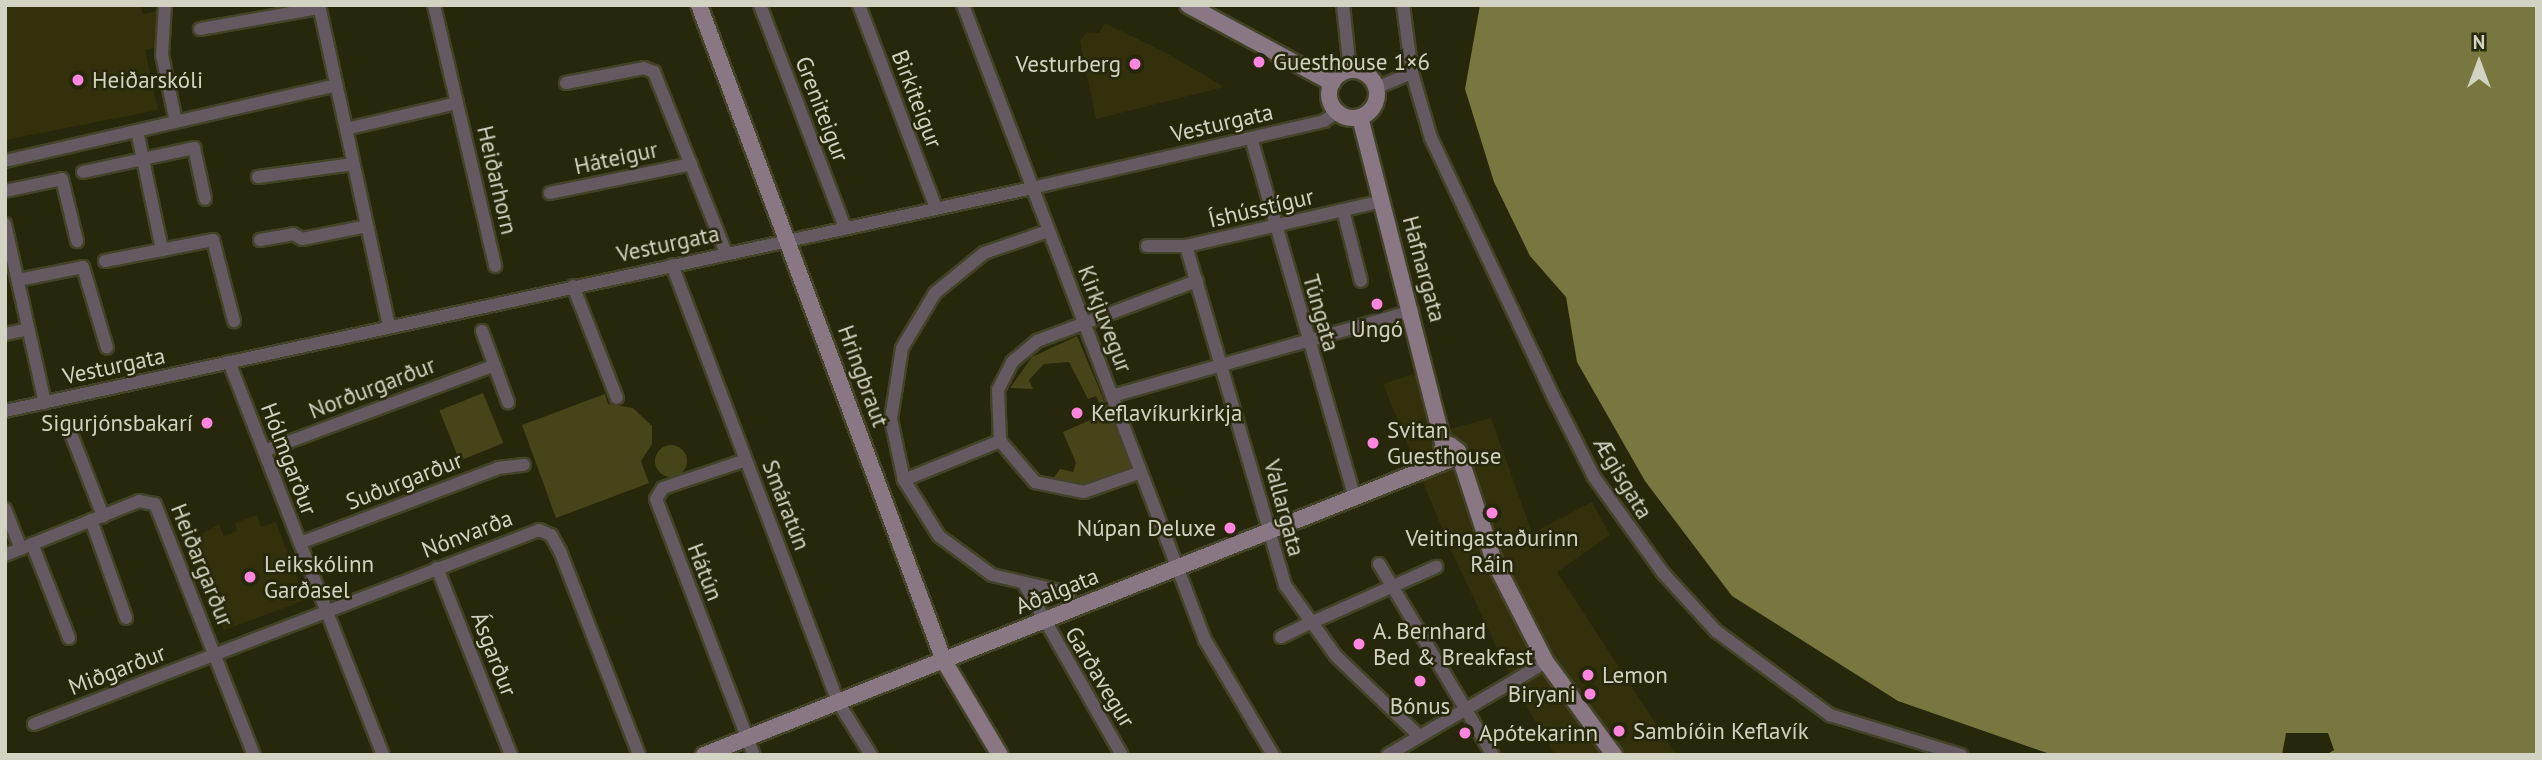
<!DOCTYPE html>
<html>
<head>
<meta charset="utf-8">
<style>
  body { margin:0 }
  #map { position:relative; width:2542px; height:760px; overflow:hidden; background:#27270b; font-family:"PT Sans",sans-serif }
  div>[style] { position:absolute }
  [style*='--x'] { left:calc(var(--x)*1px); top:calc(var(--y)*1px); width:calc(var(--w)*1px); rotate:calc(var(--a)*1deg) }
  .built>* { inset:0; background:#32310c }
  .green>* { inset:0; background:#46451a; transform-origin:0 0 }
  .round { border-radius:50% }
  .water>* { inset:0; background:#78773f }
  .roads { filter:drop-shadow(2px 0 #434328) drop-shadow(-2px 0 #434328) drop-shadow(0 2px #434328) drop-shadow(0 -2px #434328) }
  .street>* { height:12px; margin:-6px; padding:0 6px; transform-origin:6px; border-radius:6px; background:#665a62 }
  .secondary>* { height:16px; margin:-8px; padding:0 8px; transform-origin:8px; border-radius:8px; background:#8a7784 }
  .secondary>.ring { margin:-8px; padding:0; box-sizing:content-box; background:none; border:16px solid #8a7784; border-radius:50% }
  .dots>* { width:19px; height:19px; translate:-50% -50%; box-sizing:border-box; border:4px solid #27270b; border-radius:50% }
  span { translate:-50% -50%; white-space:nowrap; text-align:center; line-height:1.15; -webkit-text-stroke:5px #27270b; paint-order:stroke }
  .poi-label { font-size:23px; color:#d3d3c3 }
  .left { translate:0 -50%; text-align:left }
  .right { translate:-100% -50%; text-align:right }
  .street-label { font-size:23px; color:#d3d3c3 }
  .frame { position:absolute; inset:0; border:7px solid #d3d3c3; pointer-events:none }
  .north { position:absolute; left:2444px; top:28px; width:70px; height:70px; -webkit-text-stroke:5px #27270b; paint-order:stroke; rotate:0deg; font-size:19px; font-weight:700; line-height:28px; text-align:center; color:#d3d3c3 }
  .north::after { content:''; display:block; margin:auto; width:24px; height:32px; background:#d3d3c3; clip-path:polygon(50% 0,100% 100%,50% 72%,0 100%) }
</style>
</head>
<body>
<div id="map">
  <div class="built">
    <i style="clip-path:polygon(5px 5px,141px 5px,143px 14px,157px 11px,160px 27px,153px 48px,145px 50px,158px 110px,5px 140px)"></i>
    <i style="clip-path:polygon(1105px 23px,1170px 55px,1224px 87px,1096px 119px,1080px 41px,1087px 32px,1099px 33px)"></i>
    <i style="clip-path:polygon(1430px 368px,1450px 429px,1491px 418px,1532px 533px,1592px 502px,1610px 535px,1557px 572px,1676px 755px,1555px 755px,1516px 688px,1450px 548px,1383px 384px)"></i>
    <i style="clip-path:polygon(257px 515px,261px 527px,276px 522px,305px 600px,224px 630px,190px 541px,219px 524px,224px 536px,237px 531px,235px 523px)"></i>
  </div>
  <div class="green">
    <i style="clip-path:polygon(1077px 336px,1132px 467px,1085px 484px,1053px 479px,1060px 469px,1073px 472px,1076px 463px,1063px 432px,1104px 414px,1096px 396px,1088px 399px,1069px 362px,1044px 364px,1029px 380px,1033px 389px,1010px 388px,1032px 357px)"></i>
    <i style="left:483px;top:393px;width:54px;height:47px;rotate:68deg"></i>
    <i style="clip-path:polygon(605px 394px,608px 404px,633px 408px,652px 426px,652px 444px,641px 461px,649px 483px,556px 518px,522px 425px)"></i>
    <i class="round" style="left:655px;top:445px;width:32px;height:32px"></i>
  </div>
  <div class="water">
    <i style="clip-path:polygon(1480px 5px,2537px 5px,2537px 755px,2326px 755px,2334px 750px,2328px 733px,2286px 733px,2282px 755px,2053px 755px,1898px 701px,1732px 596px,1645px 481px,1577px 362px,1566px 297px,1530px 256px,1494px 182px,1465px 89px)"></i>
  </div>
  <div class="roads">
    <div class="street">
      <i style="--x:165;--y:5;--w:50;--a:93.4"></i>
      <i style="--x:162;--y:55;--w:68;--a:78.2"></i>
      <i style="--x:319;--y:5;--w:329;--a:77.7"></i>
      <i style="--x:434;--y:5;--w:268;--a:76.8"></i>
      <i style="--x:760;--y:5;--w:239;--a:69.1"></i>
      <i style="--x:859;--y:5;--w:217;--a:69.2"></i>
      <i style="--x:963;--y:5;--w:680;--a:69.14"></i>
      <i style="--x:1205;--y:640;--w:134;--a:59.4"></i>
      <i style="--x:1343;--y:5;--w:65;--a:83.9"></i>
      <i style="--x:1403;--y:5;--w:69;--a:82.5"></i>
      <i style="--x:200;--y:29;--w:121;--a:-10"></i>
      <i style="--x:566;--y:83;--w:79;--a:-10.9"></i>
      <i style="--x:644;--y:68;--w:11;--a:22"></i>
      <i style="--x:654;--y:72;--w:195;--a:68.3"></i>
      <i style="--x:1376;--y:88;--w:39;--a:-23"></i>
      <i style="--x:1412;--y:73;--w:68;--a:73.7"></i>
      <i style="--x:1431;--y:138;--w:292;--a:64.7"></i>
      <i style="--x:1556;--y:402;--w:84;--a:63.1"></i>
      <i style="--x:1594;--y:477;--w:118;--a:54.3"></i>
      <i style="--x:1663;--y:573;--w:79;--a:47.6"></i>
      <i style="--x:1716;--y:631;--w:142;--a:36.4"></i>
      <i style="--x:1830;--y:715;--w:137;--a:17"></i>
      <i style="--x:346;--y:129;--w:114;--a:-13.2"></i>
      <i style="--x:137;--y:131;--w:122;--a:78.1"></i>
      <i style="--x:1251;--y:138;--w:375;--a:73.9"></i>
      <i style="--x:5;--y:161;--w:340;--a:-12.9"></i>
      <i style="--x:83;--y:172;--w:114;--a:-12.2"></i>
      <i style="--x:194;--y:148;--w:52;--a:77.8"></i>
      <i style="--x:258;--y:177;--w:96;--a:-7.8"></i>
      <i style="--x:5;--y:191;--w:58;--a:-11.9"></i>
      <i style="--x:62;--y:179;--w:64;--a:76.4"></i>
      <i style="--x:550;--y:193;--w:144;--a:-11.6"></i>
      <i style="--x:1343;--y:210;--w:73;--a:75.8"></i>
      <i style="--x:5;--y:224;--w:183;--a:77.4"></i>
      <i style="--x:1048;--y:231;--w:68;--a:161"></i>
      <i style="--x:984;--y:253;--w:63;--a:140.8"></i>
      <i style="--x:935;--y:293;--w:64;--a:121"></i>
      <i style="--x:902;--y:348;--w:72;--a:98.8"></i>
      <i style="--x:891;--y:419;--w:62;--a:78"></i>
      <i style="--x:904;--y:480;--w:66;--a:58"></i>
      <i style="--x:939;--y:536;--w:66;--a:36.3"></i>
      <i style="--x:992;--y:575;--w:79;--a:13.2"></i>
      <i style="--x:260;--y:240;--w:34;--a:-10"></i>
      <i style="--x:293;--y:234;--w:10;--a:29"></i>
      <i style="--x:302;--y:239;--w:66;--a:-11.3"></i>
      <i style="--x:1147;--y:246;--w:39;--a:0"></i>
      <i style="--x:1186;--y:246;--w:202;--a:-12.9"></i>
      <i style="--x:1186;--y:246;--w:353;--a:73.7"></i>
      <i style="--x:1285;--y:585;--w:87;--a:54.3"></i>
      <i style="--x:1336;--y:656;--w:115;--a:43.9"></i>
      <i style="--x:105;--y:261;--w:110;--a:-11"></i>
      <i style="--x:213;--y:240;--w:84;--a:75.5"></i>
      <i style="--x:672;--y:265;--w:467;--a:69.2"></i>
      <i style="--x:838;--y:702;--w:62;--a:58.1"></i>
      <i style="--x:18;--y:280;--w:66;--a:-11.3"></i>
      <i style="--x:83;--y:267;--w:84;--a:73.5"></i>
      <i style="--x:573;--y:286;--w:120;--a:68.6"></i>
      <i style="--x:482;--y:331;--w:76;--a:69.9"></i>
      <i style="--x:5;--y:334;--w:24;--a:-12"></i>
      <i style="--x:229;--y:362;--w:422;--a:68.6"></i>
      <i style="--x:1112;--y:396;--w:312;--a:-15.8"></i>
      <i style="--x:5;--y:411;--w:1051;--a:-12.25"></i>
      <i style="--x:1032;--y:188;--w:300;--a:-12.9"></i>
      <i style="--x:1324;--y:121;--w:16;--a:-35"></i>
      <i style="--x:68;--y:426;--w:97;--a:68.7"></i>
      <i style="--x:264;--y:451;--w:246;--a:-20.4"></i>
      <i style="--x:746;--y:460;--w:88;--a:161.4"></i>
      <i style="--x:663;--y:488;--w:13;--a:122"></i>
      <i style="--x:656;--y:499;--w:274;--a:69.1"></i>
      <i style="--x:1141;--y:472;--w:60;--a:160.7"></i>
      <i style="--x:1084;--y:492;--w:50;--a:-168.5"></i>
      <i style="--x:1035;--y:482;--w:54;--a:-130.5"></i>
      <i style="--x:1000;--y:441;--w:51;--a:-92.2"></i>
      <i style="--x:998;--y:390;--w:31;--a:-63"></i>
      <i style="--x:1012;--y:362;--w:33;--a:-40"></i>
      <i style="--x:1037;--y:341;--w:171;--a:-20.6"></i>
      <i style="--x:904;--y:480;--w:104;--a:-22.1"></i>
      <i style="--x:5;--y:509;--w:43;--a:68.2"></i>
      <i style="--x:91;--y:520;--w:104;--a:70.3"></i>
      <i style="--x:300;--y:543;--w:212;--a:-20.7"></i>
      <i style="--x:498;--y:468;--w:26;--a:-7"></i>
      <i style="--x:32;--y:544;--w:101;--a:68.5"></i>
      <i style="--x:5;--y:555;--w:144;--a:-21.9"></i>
      <i style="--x:139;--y:501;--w:16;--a:11"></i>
      <i style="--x:155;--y:504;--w:270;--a:68.5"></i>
      <i style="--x:1379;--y:564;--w:222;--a:59.2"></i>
      <i style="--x:437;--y:568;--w:201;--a:68.4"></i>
      <i style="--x:1026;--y:587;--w:193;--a:60.3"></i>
      <i style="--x:1315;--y:621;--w:133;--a:-24.1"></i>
      <i style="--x:1281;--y:637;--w:30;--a:-26"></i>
      <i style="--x:34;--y:724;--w:541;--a:-21.01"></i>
      <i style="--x:539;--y:530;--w:13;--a:23"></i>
      <i style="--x:551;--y:535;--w:18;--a:61"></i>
      <i style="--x:560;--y:551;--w:219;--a:68.8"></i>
      <i style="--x:1388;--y:755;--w:183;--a:-30.5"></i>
    </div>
    <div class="secondary">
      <i style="--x:699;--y:5;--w:700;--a:69.52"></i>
      <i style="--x:944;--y:661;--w:109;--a:59.2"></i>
      <i style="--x:1188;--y:5;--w:164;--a:28.4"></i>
      <i class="ring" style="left:1329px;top:70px;width:32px;height:32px"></i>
      <i style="--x:1360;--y:117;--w:341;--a:75.7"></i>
      <i style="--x:1458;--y:457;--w:13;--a:162"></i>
      <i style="--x:1446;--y:461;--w:12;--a:-110"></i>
      <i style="--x:1442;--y:450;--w:9;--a:-32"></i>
      <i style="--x:1450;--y:445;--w:10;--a:37"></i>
      <i style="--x:1458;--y:451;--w:116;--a:71.9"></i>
      <i style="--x:1494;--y:561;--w:114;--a:62.8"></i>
      <i style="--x:1546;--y:662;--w:115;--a:53.8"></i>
      <i style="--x:704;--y:755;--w:798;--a:-21.61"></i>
    </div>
  </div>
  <div class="dots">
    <i style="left:1259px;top:62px;background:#ff85df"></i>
    <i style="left:1135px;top:64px;background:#ff85df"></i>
    <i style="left:78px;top:80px;background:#ff85df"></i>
    <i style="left:1377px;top:304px;background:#ff85df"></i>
    <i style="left:1077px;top:413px;background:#ff85df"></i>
    <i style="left:207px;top:423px;background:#ff85df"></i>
    <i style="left:1373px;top:443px;background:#ff85df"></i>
    <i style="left:1492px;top:513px;background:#ff85df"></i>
    <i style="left:1230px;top:528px;background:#ff85df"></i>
    <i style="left:250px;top:577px;background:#ff85df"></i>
    <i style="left:1359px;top:644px;background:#ff85df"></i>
    <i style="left:1588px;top:675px;background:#ff85df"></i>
    <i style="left:1420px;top:681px;background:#ff85df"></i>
    <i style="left:1590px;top:694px;background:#ff85df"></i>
    <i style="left:1619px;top:731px;background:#ff85df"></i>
    <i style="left:1465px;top:733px;background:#ff85df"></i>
  </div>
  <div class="poi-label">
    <span class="left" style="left:1273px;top:62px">Guesthouse 1×6</span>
    <span class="right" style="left:1121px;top:64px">Vesturberg</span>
    <span class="left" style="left:92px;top:80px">Heiðarskóli</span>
    <span style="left:1377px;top:329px">Ungó</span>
    <span class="left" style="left:1091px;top:413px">Keflavíkurkirkja</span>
    <span class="right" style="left:193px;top:423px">Sigurjónsbakarí</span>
    <span class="left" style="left:1387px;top:443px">Svitan<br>Guesthouse</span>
    <span class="right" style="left:1216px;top:528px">Núpan Deluxe</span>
    <span style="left:1492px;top:551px">Veitingastaðurinn<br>Ráin</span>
    <span class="left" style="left:264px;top:577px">Leikskólinn<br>Garðasel</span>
    <span class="left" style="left:1373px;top:644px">A. Bernhard<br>Bed &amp; Breakfast</span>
    <span class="left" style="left:1602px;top:675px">Lemon</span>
    <span class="right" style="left:1576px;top:694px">Biryani</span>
    <span style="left:1420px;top:706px">Bónus</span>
    <span class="left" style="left:1633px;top:731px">Sambíóin Keflavík</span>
    <span class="left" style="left:1479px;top:733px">Apótekarinn</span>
  </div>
  <div class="street-label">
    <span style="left:917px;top:99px;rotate:69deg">Birkiteigur</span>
    <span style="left:822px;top:109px;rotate:69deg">Greniteigur</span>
    <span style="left:1222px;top:123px;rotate:-13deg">Vesturgata</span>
    <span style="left:616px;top:158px;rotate:-12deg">Háteigur</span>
    <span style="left:497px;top:180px;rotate:77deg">Heiðarhorn</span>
    <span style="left:1261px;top:208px;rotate:-13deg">Íshússtígur</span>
    <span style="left:668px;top:244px;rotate:-12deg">Vesturgata</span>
    <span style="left:1424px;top:269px;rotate:75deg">Hafnargata</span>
    <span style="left:1321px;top:313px;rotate:74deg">Túngata</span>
    <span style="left:1105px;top:319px;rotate:69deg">Kirkjuvegur</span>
    <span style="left:114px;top:366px;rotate:-12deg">Vesturgata</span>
    <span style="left:863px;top:376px;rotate:70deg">Hringbraut</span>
    <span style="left:372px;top:388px;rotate:-21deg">Norðurgarður</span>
    <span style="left:289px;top:459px;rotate:69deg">Hólmgarður</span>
    <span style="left:1623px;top:478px;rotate:59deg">Ægisgata</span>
    <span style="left:404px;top:481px;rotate:-21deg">Suðurgarður</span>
    <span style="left:786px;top:505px;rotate:69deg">Smáratún</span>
    <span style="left:1284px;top:508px;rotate:75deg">Vallargata</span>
    <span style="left:467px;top:534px;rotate:-21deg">Nónvarða</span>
    <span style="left:202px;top:565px;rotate:68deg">Heiðargarður</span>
    <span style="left:705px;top:572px;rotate:69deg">Hátún</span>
    <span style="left:1057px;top:591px;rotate:-22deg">Aðalgata</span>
    <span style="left:494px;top:654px;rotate:69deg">Ásgarður</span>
    <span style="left:117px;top:670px;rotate:-21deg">Miðgarður</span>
    <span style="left:1100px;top:677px;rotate:59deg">Garðavegur</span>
  </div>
  <div class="frame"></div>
  <div class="north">N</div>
</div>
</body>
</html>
